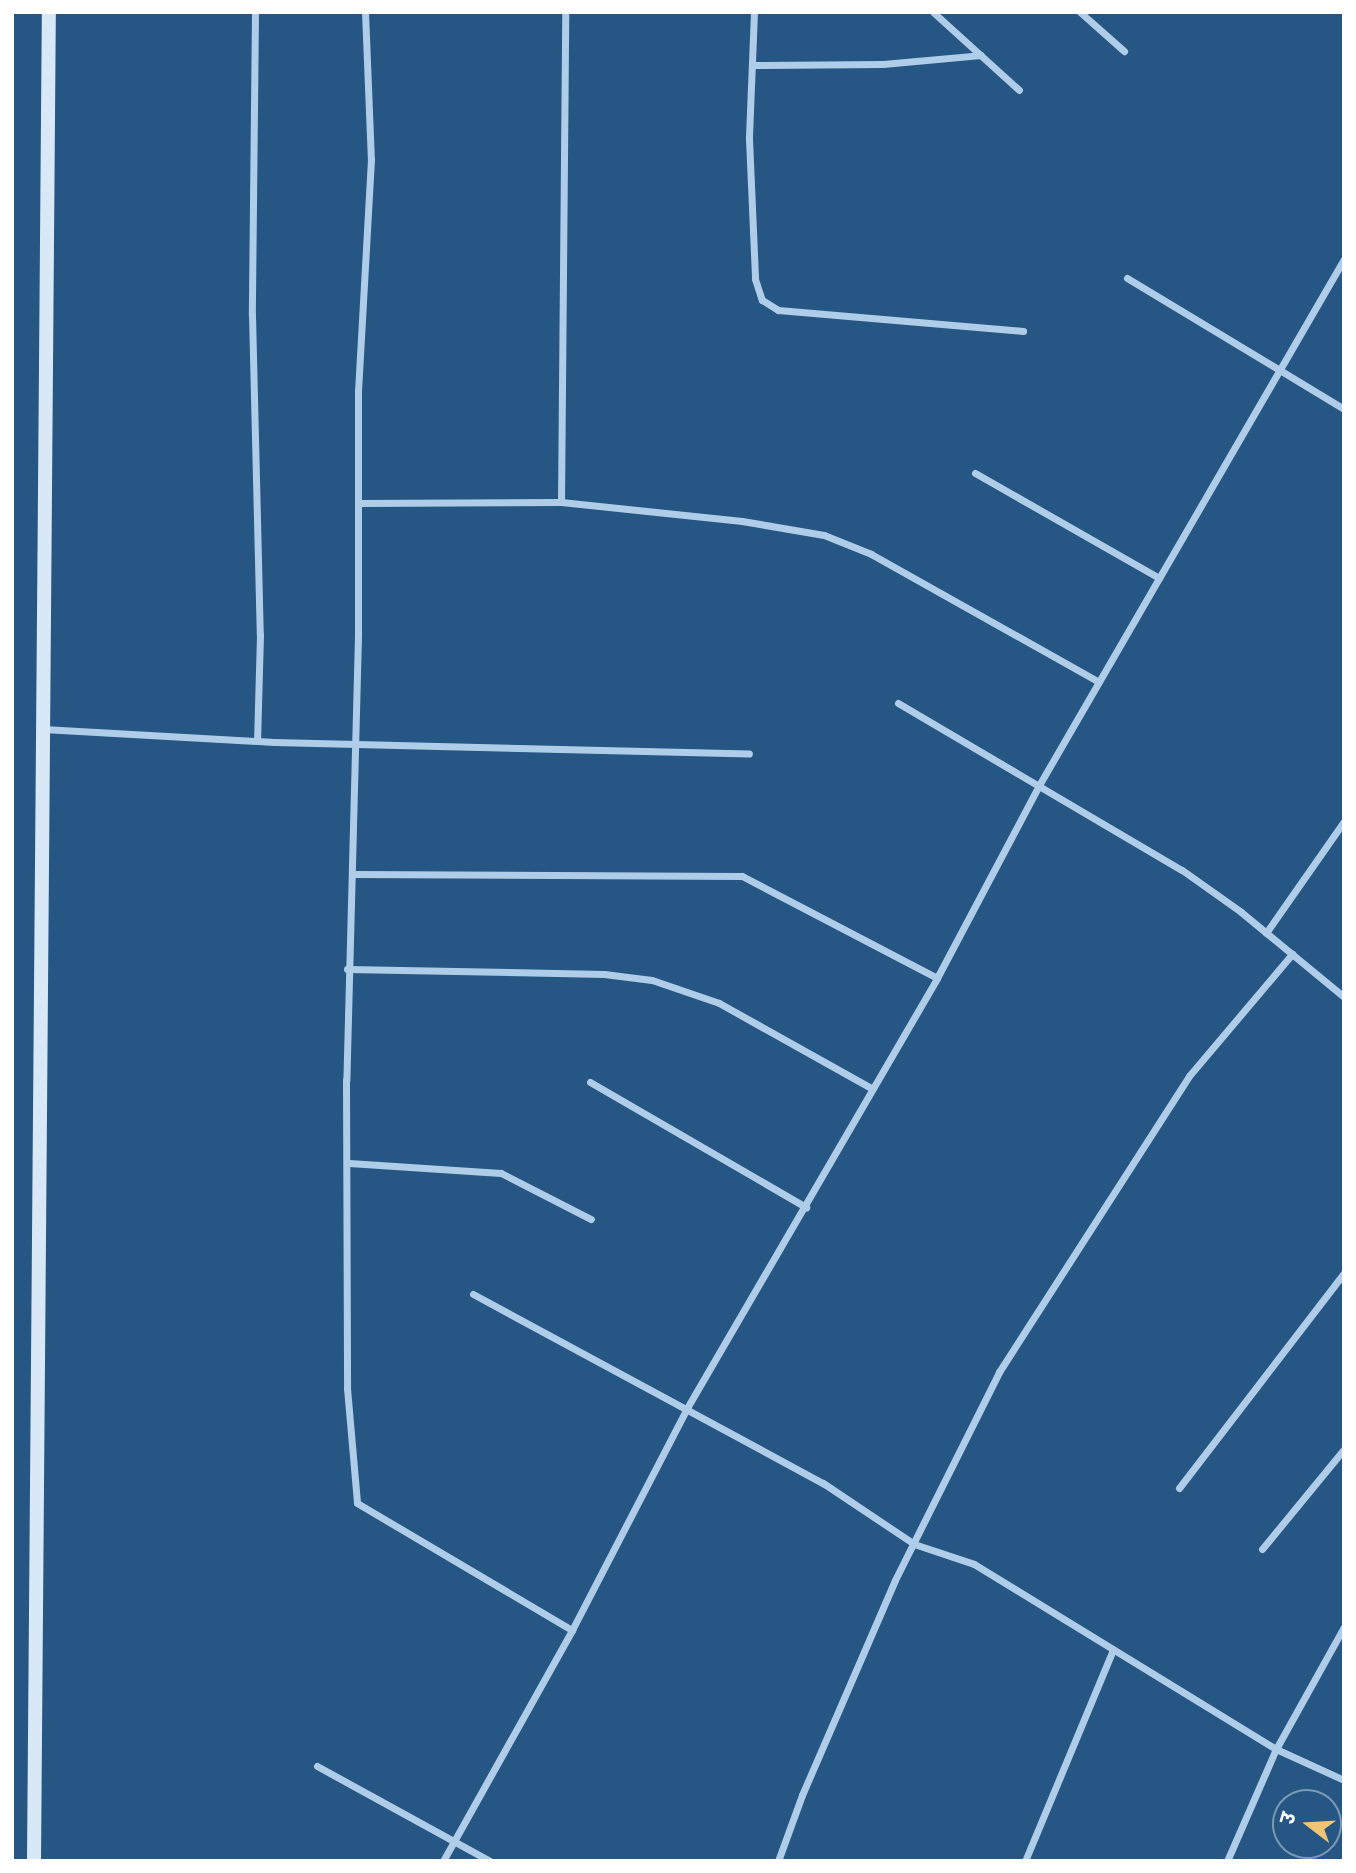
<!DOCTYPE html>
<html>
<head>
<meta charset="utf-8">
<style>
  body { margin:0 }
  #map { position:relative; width:1356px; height:1873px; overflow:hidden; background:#265684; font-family:Poppins,"Noto Sans Devanagari",sans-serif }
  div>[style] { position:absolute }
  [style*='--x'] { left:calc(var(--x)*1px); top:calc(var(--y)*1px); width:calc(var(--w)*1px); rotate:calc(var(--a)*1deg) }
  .street>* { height:7px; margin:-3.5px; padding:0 3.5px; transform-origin:3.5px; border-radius:3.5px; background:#afcde8 }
  .secondary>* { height:14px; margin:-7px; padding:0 7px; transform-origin:7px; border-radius:7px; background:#d9e8f7 }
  span { translate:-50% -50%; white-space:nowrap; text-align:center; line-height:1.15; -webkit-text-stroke:7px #265684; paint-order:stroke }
  .frame { position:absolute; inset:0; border:14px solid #fff; pointer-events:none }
  .north { position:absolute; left:1272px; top:1789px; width:70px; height:70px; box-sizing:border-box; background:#265684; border:2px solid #7d9ab5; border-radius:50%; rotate:287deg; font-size:19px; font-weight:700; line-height:28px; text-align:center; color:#fff }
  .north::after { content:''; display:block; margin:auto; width:24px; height:32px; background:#f1c374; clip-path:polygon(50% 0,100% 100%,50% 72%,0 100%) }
</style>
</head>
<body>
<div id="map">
  <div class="street">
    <i style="--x:255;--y:12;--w:303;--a:90.6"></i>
    <i style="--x:252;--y:315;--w:320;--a:88.6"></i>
    <i style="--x:260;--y:635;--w:105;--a:91.6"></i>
    <i style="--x:365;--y:12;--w:147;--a:87.7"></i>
    <i style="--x:371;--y:159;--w:232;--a:93.2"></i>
    <i style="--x:358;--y:391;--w:245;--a:90"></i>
    <i style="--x:358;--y:636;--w:444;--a:91.5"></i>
    <i style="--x:346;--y:1080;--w:308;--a:89.8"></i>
    <i style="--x:347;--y:1388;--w:115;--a:85"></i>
    <i style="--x:357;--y:1503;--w:250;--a:30.6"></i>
    <i style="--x:754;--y:12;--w:127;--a:92.3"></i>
    <i style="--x:749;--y:139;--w:140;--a:87.5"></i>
    <i style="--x:755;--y:279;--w:22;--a:72"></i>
    <i style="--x:762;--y:300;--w:19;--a:32"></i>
    <i style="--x:778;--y:310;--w:246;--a:4.9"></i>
    <i style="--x:933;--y:12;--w:116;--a:42.2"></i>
    <i style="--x:1080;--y:12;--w:59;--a:41.6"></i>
    <i style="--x:752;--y:65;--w:131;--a:-0.4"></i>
    <i style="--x:883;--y:64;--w:98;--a:-5.2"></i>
    <i style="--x:1127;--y:278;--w:253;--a:31.1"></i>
    <i style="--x:975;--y:473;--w:212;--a:29.7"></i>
    <i style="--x:561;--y:502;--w:490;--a:-89.5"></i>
    <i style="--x:359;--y:503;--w:202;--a:-0.3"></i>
    <i style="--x:561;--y:502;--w:182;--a:6"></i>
    <i style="--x:742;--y:521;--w:83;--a:9.7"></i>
    <i style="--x:824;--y:535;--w:51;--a:22"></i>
    <i style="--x:871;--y:554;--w:261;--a:29.3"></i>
    <i style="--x:898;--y:703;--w:329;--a:30.5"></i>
    <i style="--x:1182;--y:870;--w:72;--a:35.4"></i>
    <i style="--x:1241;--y:912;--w:134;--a:39.5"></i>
    <i style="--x:43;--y:729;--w:231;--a:3.2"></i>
    <i style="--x:274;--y:742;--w:475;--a:1.4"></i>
    <i style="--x:352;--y:874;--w:390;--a:0.3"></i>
    <i style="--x:742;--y:876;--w:220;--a:27.6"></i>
    <i style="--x:1266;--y:933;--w:136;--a:-55.1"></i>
    <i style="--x:347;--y:969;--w:257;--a:1.1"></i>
    <i style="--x:604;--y:974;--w:48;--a:7.1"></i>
    <i style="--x:652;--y:980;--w:71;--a:18.9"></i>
    <i style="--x:719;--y:1003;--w:176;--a:29.2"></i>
    <i style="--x:590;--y:1082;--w:250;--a:30.1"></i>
    <i style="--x:349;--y:1163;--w:152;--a:3.8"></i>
    <i style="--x:501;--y:1173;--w:101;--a:27.1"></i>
    <i style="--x:473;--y:1294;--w:398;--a:28.4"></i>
    <i style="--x:823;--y:1483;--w:110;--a:33.8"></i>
    <i style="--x:914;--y:1544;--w:63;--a:18.4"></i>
    <i style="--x:974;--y:1564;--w:354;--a:31.5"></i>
    <i style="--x:1276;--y:1749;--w:75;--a:24.5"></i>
    <i style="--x:1179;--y:1488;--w:271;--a:-52.5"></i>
    <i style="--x:1262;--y:1549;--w:129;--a:-50.6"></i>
    <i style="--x:317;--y:1766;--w:197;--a:28.8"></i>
    <i style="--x:443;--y:1861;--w:265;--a:-60.8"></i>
    <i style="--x:572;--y:1630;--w:250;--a:-62.6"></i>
    <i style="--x:687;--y:1408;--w:497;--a:-59.8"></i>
    <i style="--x:937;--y:978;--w:216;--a:-62.1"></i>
    <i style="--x:1038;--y:787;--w:610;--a:-59.91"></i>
    <i style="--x:778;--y:1861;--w:70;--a:-70"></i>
    <i style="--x:802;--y:1795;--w:234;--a:-66.6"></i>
    <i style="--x:895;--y:1580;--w:233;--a:-63.4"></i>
    <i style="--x:999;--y:1372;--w:352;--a:-57.3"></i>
    <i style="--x:1189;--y:1076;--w:160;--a:-49.8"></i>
    <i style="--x:1025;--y:1861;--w:229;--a:-67.4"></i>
    <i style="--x:1227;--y:1861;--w:122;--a:-66.4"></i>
    <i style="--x:1276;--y:1749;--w:140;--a:-60.9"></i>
  </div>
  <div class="secondary">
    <i style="--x:34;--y:1861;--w:1849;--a:-89.54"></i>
  </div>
  <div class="frame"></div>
  <div class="north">उ</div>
</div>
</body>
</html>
